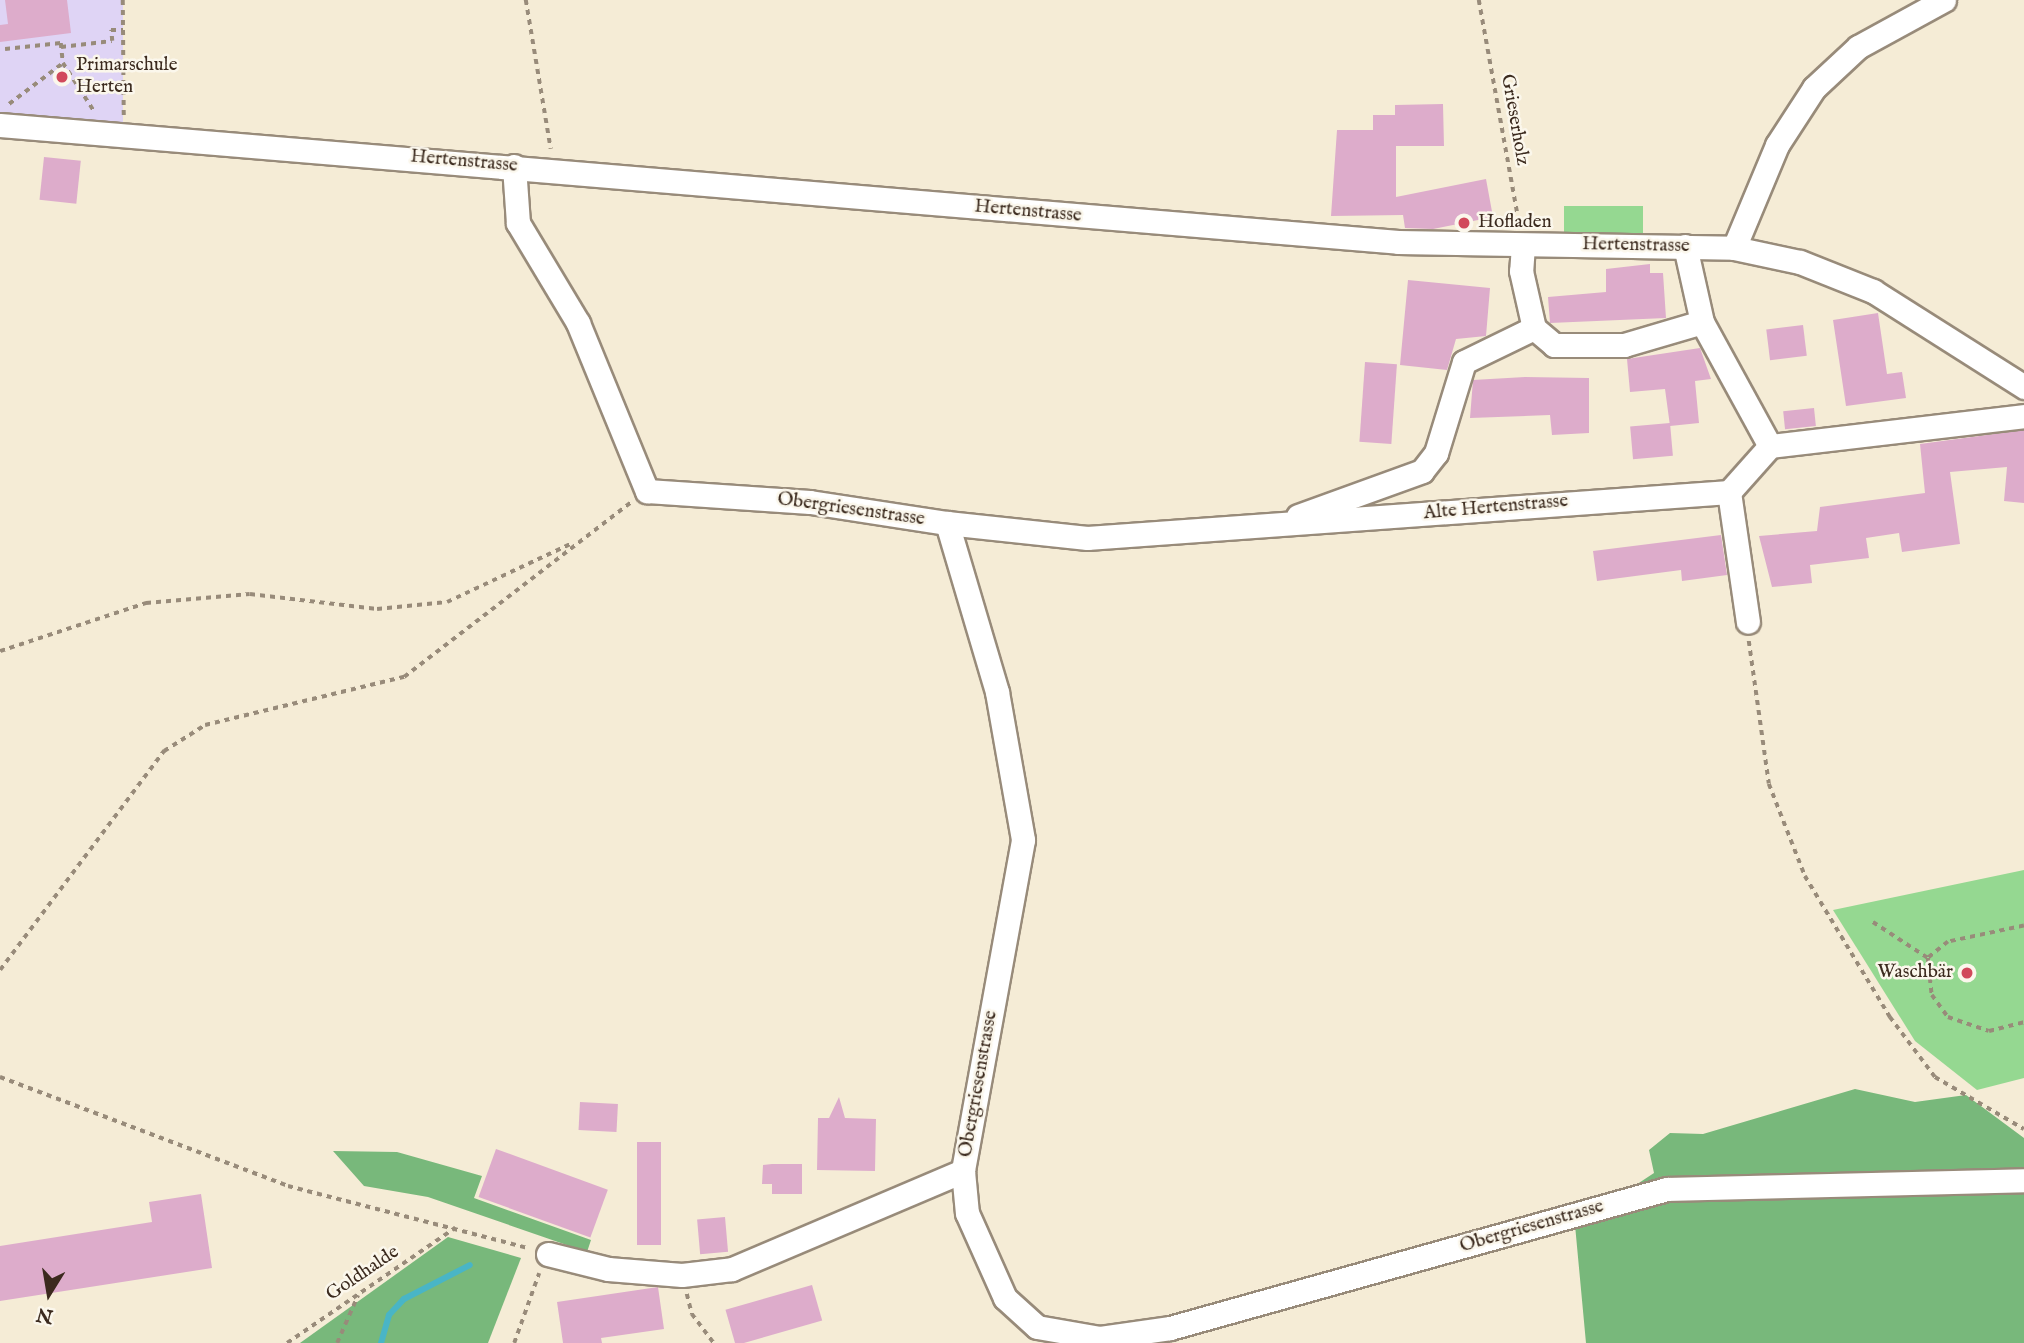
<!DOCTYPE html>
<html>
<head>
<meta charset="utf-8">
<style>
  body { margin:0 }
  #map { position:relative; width:2024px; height:1343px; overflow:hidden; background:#f5ecd6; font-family:"IM FELL English",serif }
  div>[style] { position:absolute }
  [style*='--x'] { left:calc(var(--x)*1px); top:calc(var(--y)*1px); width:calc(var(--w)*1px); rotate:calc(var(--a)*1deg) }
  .built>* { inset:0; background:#dfd4f5; transform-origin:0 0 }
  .green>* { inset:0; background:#95d891; transform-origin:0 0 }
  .forest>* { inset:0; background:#78b87b }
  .stream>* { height:6px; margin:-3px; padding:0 3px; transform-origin:3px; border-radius:3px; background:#49b5c6 }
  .building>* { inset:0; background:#ddaccb; transform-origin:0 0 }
  .path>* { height:3.5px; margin-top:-1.75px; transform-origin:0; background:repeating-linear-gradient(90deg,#988b7a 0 5px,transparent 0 10px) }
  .roads { filter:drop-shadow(2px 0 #988b7a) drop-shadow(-2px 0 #988b7a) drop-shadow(0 2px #988b7a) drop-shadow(0 -2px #988b7a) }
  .minor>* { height:23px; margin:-11.5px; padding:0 11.5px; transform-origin:11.5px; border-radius:11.5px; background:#fff }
  .dots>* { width:19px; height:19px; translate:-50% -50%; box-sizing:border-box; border:4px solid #fbf7ec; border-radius:50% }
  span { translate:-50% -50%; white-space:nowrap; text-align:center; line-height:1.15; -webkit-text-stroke:5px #fbf7ec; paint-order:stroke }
  .poi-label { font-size:19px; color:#3b2a1e }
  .left { translate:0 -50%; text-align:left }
  .right { translate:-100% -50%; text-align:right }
  .street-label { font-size:19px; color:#3b2a1e }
  .north { position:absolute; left:14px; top:1259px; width:70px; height:70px; -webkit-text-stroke:5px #fbf7ec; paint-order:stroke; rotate:191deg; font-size:19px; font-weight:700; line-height:28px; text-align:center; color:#3b2a1e }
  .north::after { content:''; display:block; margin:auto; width:24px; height:32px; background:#3b2a1e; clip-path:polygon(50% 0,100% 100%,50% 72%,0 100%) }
</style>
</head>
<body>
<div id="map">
  <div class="built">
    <i style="left:0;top:0;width:123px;height:125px"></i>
  </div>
  <div class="green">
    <i style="left:1564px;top:206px;width:79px;height:29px"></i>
    <i style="clip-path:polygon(2024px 870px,2024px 1078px,1977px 1090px,1915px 1041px,1833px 910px)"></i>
  </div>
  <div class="forest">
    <i style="clip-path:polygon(1855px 1089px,1915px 1102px,1966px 1095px,2024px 1138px,2024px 1343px,1586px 1343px,1575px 1225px,1654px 1173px,1649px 1150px,1670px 1133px,1703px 1134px)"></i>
    <i style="clip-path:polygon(333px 1151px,397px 1152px,482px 1176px,474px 1198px,591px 1240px,587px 1252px,428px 1197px,364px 1186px)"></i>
    <i style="clip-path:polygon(448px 1237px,521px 1258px,488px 1343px,300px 1343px)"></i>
  </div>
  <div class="stream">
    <i style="--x:381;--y:1343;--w:29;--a:-74"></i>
    <i style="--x:389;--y:1315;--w:22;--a:-47"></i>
    <i style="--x:404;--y:1299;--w:74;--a:-27.3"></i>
  </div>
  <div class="building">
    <i style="clip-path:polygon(5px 0,67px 0,71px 33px,0 42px,0 25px,8px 24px)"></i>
    <i style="clip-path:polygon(1443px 104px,1444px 146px,1396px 146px,1396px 197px,1486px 179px,1493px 217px,1433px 229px,1405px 228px,1403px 215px,1331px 216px,1337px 130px,1373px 130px,1373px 115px,1395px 115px,1395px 105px)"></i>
    <i style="left:44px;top:157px;width:37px;height:43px;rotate:6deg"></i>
    <i style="clip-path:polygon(1650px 264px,1650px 273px,1663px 273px,1666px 318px,1550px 323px,1548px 297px,1606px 292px,1606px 269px)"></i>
    <i style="clip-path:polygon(1408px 280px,1490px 288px,1486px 336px,1456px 339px,1447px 370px,1400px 365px)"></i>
    <i style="clip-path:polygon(1878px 313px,1887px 374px,1902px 372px,1906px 398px,1846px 406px,1833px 320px)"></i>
    <i style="left:1803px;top:325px;width:31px;height:37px;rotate:83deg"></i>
    <i style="clip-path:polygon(1700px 348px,1711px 379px,1695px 381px,1699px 423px,1670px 426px,1665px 389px,1630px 392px,1627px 359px)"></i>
    <i style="left:1365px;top:362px;width:32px;height:80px;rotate:4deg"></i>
    <i style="clip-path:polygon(1525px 377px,1589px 378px,1589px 433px,1552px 435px,1550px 415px,1470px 418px,1473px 380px)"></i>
    <i style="left:1814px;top:408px;width:18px;height:31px;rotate:84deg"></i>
    <i style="left:1670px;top:423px;width:33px;height:40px;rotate:85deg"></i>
    <i style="clip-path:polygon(2024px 430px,2024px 503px,2004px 501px,2007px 467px,1950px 472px,1960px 544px,1902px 552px,1899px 533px,1866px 538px,1869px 558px,1810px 565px,1812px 583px,1772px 587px,1759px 536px,1817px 531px,1820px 507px,1925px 493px,1920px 444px)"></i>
    <i style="clip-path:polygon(1721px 535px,1727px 575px,1682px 581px,1681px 570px,1597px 581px,1593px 551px)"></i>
    <i style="clip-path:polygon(839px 1097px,845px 1118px,876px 1119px,875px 1171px,817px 1170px,818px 1118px,829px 1118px)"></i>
    <i style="left:580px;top:1102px;width:38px;height:28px;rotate:3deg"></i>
    <i style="left:637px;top:1142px;width:24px;height:103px"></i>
    <i style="left:496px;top:1149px;width:119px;height:51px;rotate:20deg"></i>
    <i style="clip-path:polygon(772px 1164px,802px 1164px,802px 1194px,772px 1194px,772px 1184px,762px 1184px,763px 1165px)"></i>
    <i style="clip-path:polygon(201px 1194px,212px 1268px,0 1301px,0 1246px,152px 1222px,149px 1202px)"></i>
    <i style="left:725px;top:1217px;width:35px;height:28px;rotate:85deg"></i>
    <i style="left:812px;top:1285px;width:37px;height:90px;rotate:74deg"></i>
    <i style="clip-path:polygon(658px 1287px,664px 1329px,601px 1338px,602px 1343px,563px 1343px,557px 1302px)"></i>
  </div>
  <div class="path">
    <i style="--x:123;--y:0;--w:116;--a:89.5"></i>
    <i style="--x:526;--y:0;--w:151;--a:80.5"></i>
    <i style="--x:1479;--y:0;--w:226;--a:79.8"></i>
    <i style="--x:61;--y:47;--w:51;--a:-6.7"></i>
    <i style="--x:112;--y:41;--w:11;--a:-95"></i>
    <i style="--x:111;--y:30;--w:12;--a:0"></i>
    <i style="--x:5;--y:49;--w:56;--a:-6.1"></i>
    <i style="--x:61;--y:43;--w:20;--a:84"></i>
    <i style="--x:63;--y:63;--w:57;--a:57.1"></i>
    <i style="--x:9;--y:104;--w:68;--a:-37.2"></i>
    <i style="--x:1749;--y:641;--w:144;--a:82"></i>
    <i style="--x:1769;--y:784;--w:99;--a:68.6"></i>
    <i style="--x:1805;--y:876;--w:165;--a:58.9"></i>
    <i style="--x:1890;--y:1017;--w:75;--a:53.1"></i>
    <i style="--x:1935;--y:1077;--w:103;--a:30.3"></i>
    <i style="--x:0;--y:651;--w:154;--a:-18.2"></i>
    <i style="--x:146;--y:603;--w:104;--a:-4.9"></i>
    <i style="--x:250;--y:594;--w:128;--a:6.7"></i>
    <i style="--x:377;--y:609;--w:70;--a:-5.7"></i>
    <i style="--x:447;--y:602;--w:136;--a:-25.2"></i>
    <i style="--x:1873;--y:922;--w:66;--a:33.2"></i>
    <i style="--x:2024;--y:926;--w:78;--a:168.1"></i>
    <i style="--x:1948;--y:942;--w:26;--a:141"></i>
    <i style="--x:1928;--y:958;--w:37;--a:84"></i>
    <i style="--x:1932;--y:995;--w:27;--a:54"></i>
    <i style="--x:1948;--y:1017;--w:43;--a:18.9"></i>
    <i style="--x:1989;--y:1031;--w:36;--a:-14"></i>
    <i style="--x:0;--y:970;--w:274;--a:-53.2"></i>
    <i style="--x:164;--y:751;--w:49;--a:-32.4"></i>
    <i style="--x:205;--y:725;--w:205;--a:-13.6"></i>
    <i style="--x:404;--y:677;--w:287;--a:-37.6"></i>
    <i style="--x:0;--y:1077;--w:308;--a:20.7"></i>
    <i style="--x:288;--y:1186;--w:247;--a:14.5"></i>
    <i style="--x:687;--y:1294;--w:21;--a:76"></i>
    <i style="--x:692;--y:1314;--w:36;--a:53"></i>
    <i style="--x:287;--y:1343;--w:204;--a:-34.4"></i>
    <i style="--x:337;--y:1343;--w:52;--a:-66.4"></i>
    <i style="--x:514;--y:1343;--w:74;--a:-70.3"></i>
  </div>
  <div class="roads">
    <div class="minor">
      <i style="--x:0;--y:125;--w:1403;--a:4.78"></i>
      <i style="--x:1398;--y:242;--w:336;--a:1"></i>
      <i style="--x:1734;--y:248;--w:67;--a:12"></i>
      <i style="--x:1800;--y:262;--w:79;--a:21.7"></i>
      <i style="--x:1873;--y:291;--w:179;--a:32.4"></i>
      <i style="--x:514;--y:166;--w:57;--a:86"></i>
      <i style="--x:518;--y:223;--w:117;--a:59"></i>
      <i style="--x:578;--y:323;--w:182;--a:67.7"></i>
      <i style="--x:647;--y:491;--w:163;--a:3.9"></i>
      <i style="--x:810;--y:502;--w:139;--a:8.7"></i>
      <i style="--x:947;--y:523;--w:176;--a:73.5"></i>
      <i style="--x:997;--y:692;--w:150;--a:80"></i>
      <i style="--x:1023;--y:840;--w:336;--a:100.3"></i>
      <i style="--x:963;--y:1171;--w:42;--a:84.6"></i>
      <i style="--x:967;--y:1213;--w:93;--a:65.9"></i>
      <i style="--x:1005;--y:1298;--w:43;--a:42.2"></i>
      <i style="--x:1037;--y:1327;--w:64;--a:9.9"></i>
      <i style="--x:1100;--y:1338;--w:71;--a:-8.1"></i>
      <i style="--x:1170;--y:1328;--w:516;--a:-15.63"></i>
      <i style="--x:1667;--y:1189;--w:357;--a:-1.4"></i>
      <i style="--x:1523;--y:245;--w:26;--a:94"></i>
      <i style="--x:1521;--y:271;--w:58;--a:77.2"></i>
      <i style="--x:1534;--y:328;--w:26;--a:40"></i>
      <i style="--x:1554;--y:345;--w:70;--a:0"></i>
      <i style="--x:1624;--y:345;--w:81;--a:-16.4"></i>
      <i style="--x:1685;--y:246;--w:78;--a:77.4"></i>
      <i style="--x:1702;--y:322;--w:141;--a:61.3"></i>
      <i style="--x:1734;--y:248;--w:112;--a:-67.3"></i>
      <i style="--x:1777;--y:145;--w:68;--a:-57"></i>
      <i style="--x:1814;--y:88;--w:60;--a:-43"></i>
      <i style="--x:1858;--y:47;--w:98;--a:-28.7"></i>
      <i style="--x:1729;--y:492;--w:131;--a:81.7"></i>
      <i style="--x:1298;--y:516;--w:132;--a:-19.9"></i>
      <i style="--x:1422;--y:471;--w:23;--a:-52"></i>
      <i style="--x:1436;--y:453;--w:95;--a:-72.9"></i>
      <i style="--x:1464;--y:362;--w:78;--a:-25.9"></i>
      <i style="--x:947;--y:523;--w:141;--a:6.1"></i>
      <i style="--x:1087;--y:538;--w:644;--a:-4.1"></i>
      <i style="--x:1729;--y:492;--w:62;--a:-48.3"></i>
      <i style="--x:1770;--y:446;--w:256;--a:-6.7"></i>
      <i style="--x:548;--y:1254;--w:62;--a:14"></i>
      <i style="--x:608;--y:1269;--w:74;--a:4.6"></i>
      <i style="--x:682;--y:1275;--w:50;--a:-6.8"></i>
      <i style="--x:732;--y:1269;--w:251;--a:-23"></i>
    </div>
  </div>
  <div class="dots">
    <i style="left:62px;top:77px;background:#d1495b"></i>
    <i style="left:1464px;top:223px;background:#d1495b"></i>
    <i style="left:1967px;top:973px;background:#d1495b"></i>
  </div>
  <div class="poi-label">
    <span class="left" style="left:76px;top:77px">Primarschule<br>Herten</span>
    <span class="left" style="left:1478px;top:223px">Hofladen</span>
    <span class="right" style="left:1953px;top:973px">Waschbär</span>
  </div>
  <div class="street-label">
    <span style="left:1514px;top:120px;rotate:80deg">Grieserholz</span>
    <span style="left:464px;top:162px;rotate:5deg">Hertenstrasse</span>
    <span style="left:1028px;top:212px;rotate:5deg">Hertenstrasse</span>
    <span style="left:1636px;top:246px;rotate:1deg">Hertenstrasse</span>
    <span style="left:1496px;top:508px;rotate:-5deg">Alte Hertenstrasse</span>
    <span style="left:851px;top:510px;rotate:8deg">Obergriesenstrasse</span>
    <span style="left:979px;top:1084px;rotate:-80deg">Obergriesenstrasse</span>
    <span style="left:1532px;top:1227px;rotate:-16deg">Obergriesenstrasse</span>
    <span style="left:363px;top:1274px;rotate:-34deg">Goldhalde</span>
  </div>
  <div class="north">N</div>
</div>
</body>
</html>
